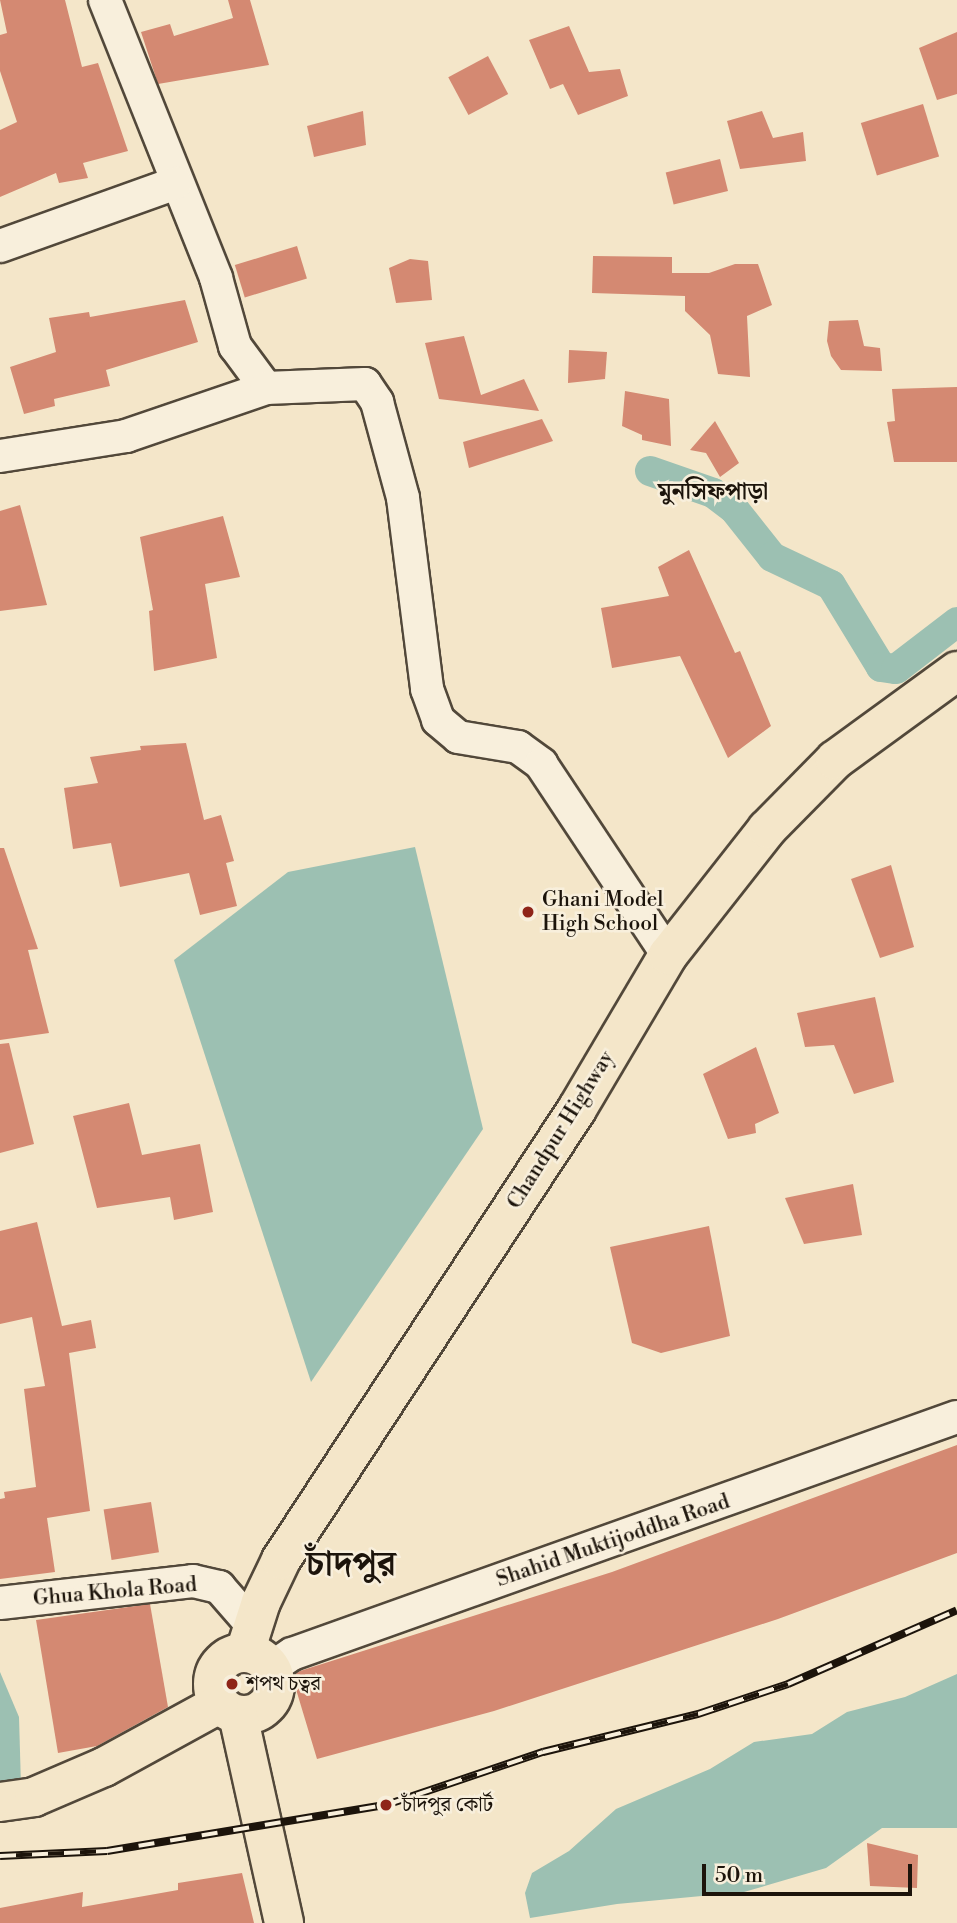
<!DOCTYPE html>
<html>
<head>
<meta charset="utf-8">
<style>
  body { margin:0 }
  #map { position:relative; width:957px; height:1923px; overflow:hidden; background:#f4e6c9; font-family:"Libre Bodoni","Noto Serif Bengali",serif }
  div>[style] { position:absolute }
  [style*='--x'] { left:calc(var(--x)*1px); top:calc(var(--y)*1px); width:calc(var(--w)*1px); rotate:calc(var(--a)*1deg) }
  .water>* { inset:0; background:#9cc0b2 }
  .canal>* { height:30px; margin:-15px; padding:0 15px; transform-origin:15px; border-radius:15px; background:#9cc0b2 }
  .building>* { inset:0; background:#d48972; transform-origin:0 0 }
  .roads { filter:drop-shadow(2px 0 #52483a) drop-shadow(-2px 0 #52483a) drop-shadow(0 2px #52483a) drop-shadow(0 -2px #52483a) }
  .minor>* { height:32px; margin:-16px; padding:0 16px; transform-origin:16px; border-radius:16px; background:#f8efdc }
  .major>* { height:38px; margin:-19px; padding:0 19px; transform-origin:19px; border-radius:19px; background:#f4e6c9 }
  .major>.ring { margin:-19px; padding:0; box-sizing:content-box; background:none; border:38px solid #f4e6c9; border-radius:50% }
  .rail>* { height:8px; margin-top:-4px; transform-origin:0; background:repeating-linear-gradient(90deg,#f8efdc 0 16px,#1c140b 0 32px); box-sizing:border-box; border-block:2px solid #1c140b }
  .dots>* { width:19px; height:19px; translate:-50% -50%; box-sizing:border-box; border:4px solid #f8efdc; border-radius:50% }
  span { translate:-50% -50%; white-space:nowrap; text-align:center; line-height:1.15; -webkit-text-stroke:5px #f8efdc; paint-order:stroke }
  .poi-label { font-size:21px; color:#1c140b }
  .left { translate:0 -50%; text-align:left }
  .street-label { font-size:21px; color:#1c140b }
  .quarter-label { font-size:24px; color:#1c140b; font-weight:700 }
  .town-label { font-size:35px; color:#1c140b; font-weight:700 }
  .scale { position:absolute; left:702px; top:1864px; width:210px; height:32px; box-sizing:border-box; border:4px solid #1c140b; border-top:0; padding-left:9px; font-size:21px; line-height:24px; white-space:nowrap; color:#1c140b; -webkit-text-stroke:5px #f8efdc; paint-order:stroke }
</style>
</head>
<body>
<div id="map">
  <div class="water">
    <i style="clip-path:polygon(415px 847px,483px 1129px,311px 1382px,174px 960px,288px 872px)"></i>
    <i style="clip-path:polygon(0 1672px,19px 1717px,21px 1786px,0 1790px)"></i>
    <i style="clip-path:polygon(957px 1674px,957px 1828px,882px 1828px,826px 1868px,744px 1892px,617px 1904px,530px 1918px,525px 1893px,532px 1873px,569px 1851px,616px 1809px,710px 1769px,754px 1742px,812px 1734px,847px 1712px,905px 1697px)"></i>
  </div>
  <div class="canal">
    <i style="--x:650;--y:471;--w:67;--a:19.2"></i>
    <i style="--x:713;--y:493;--w:26;--a:37"></i>
    <i style="--x:734;--y:509;--w:61;--a:51.6"></i>
    <i style="--x:772;--y:557;--w:65;--a:25.4"></i>
    <i style="--x:831;--y:585;--w:96;--a:58.6"></i>
    <i style="--x:881;--y:667;--w:15;--a:8"></i>
    <i style="--x:896;--y:669;--w:77;--a:-37.6"></i>
  </div>
  <div class="building">
    <i style="clip-path:polygon(0 0,65px 0,82px 67px,98px 63px,128px 151px,83px 163px,88px 178px,59px 183px,56px 173px,0 197px,0 130px,17px 122px,0 71px,0 35px,7px 33px)"></i>
    <i style="clip-path:polygon(228px 0,250px 0,269px 65px,158px 84px,141px 32px,170px 24px,174px 36px,233px 18px)"></i>
    <i style="clip-path:polygon(569px 26px,589px 72px,620px 69px,628px 96px,578px 115px,563px 84px,550px 89px,529px 40px)"></i>
    <i style="clip-path:polygon(957px 32px,957px 94px,937px 100px,919px 48px)"></i>
    <i style="left:488px;top:56px;width:43px;height:45px;rotate:62deg"></i>
    <i style="left:923px;top:104px;width:55px;height:65px;rotate:73deg"></i>
    <i style="clip-path:polygon(363px 111px,366px 145px,314px 157px,307px 126px)"></i>
    <i style="clip-path:polygon(762px 111px,773px 138px,803px 132px,806px 161px,740px 169px,727px 121px)"></i>
    <i style="left:720px;top:159px;width:33px;height:56px;rotate:76deg"></i>
    <i style="left:297px;top:246px;width:34px;height:65px;rotate:73deg"></i>
    <i style="clip-path:polygon(593px 256px,672px 257px,672px 273px,709px 273px,735px 264px,758px 264px,772px 305px,747px 316px,750px 377px,718px 374px,710px 335px,685px 311px,685px 296px,592px 293px)"></i>
    <i style="clip-path:polygon(410px 259px,428px 261px,432px 300px,396px 303px,389px 268px)"></i>
    <i style="clip-path:polygon(185px 300px,198px 342px,106px 370px,110px 386px,54px 399px,55px 406px,24px 414px,10px 367px,56px 352px,49px 318px,89px 312px,90px 317px)"></i>
    <i style="clip-path:polygon(858px 320px,864px 346px,880px 348px,882px 371px,841px 370px,831px 356px,827px 341px,829px 321px)"></i>
    <i style="clip-path:polygon(464px 336px,481px 395px,524px 379px,539px 411px,439px 399px,425px 343px)"></i>
    <i style="clip-path:polygon(569px 350px,607px 352px,605px 379px,568px 383px)"></i>
    <i style="clip-path:polygon(957px 387px,957px 462px,894px 462px,887px 422px,895px 421px,892px 389px)"></i>
    <i style="clip-path:polygon(625px 391px,669px 399px,671px 446px,642px 440px,642px 435px,622px 426px)"></i>
    <i style="clip-path:polygon(542px 419px,553px 441px,469px 468px,463px 442px)"></i>
    <i style="clip-path:polygon(715px 421px,739px 463px,720px 477px,706px 453px,690px 450px)"></i>
    <i style="clip-path:polygon(20px 505px,47px 605px,0 611px,0 511px)"></i>
    <i style="clip-path:polygon(223px 516px,240px 577px,205px 584px,217px 658px,154px 671px,149px 611px,153px 610px,140px 537px)"></i>
    <i style="clip-path:polygon(689px 550px,735px 653px,740px 651px,771px 726px,728px 758px,680px 656px,612px 668px,601px 608px,669px 596px,658px 567px)"></i>
    <i style="clip-path:polygon(186px 743px,204px 820px,221px 815px,234px 861px,226px 863px,237px 906px,200px 915px,189px 873px,120px 887px,111px 843px,73px 849px,64px 788px,98px 783px,90px 757px,141px 750px,140px 746px)"></i>
    <i style="clip-path:polygon(0 848px,4px 848px,38px 949px,28px 950px,49px 1033px,0 1040px)"></i>
    <i style="clip-path:polygon(891px 865px,914px 947px,880px 958px,851px 879px)"></i>
    <i style="clip-path:polygon(875px 997px,894px 1082px,854px 1094px,834px 1045px,805px 1047px,797px 1013px)"></i>
    <i style="clip-path:polygon(9px 1043px,34px 1144px,0 1153px,0 1044px)"></i>
    <i style="clip-path:polygon(756px 1047px,779px 1113px,755px 1124px,756px 1133px,728px 1139px,703px 1074px)"></i>
    <i style="clip-path:polygon(129px 1103px,142px 1155px,200px 1144px,213px 1212px,174px 1220px,170px 1197px,97px 1208px,73px 1116px)"></i>
    <i style="clip-path:polygon(853px 1184px,862px 1235px,804px 1244px,785px 1198px)"></i>
    <i style="clip-path:polygon(37px 1222px,62px 1326px,91px 1320px,96px 1348px,69px 1353px,90px 1511px,47px 1518px,55px 1572px,0 1579px,0 1499px,5px 1498px,4px 1492px,36px 1487px,24px 1389px,45px 1386px,32px 1317px,0 1324px,0 1231px)"></i>
    <i style="clip-path:polygon(709px 1226px,730px 1336px,661px 1353px,632px 1343px,610px 1247px)"></i>
    <i style="clip-path:polygon(957px 1445px,957px 1553px,778px 1619px,494px 1711px,317px 1759px,292px 1676px,300px 1671px,612px 1572px)"></i>
    <i style="left:151px;top:1502px;width:51px;height:48px;rotate:81deg"></i>
    <i style="clip-path:polygon(150px 1604px,168px 1707px,97px 1746px,58px 1753px,36px 1620px)"></i>
    <i style="clip-path:polygon(867px 1843px,918px 1855px,917px 1888px,870px 1886px)"></i>
    <i style="clip-path:polygon(242px 1873px,254px 1923px,0 1923px,0 1908px,83px 1892px,82px 1907px,178px 1890px,178px 1883px)"></i>
  </div>
  <div class="roads">
    <div class="minor">
      <i style="--x:105;--y:0;--w:299;--a:68.2"></i>
      <i style="--x:216;--y:278;--w:71;--a:74.4"></i>
      <i style="--x:235;--y:346;--w:52;--a:53.6"></i>
      <i style="--x:0;--y:246;--w:187;--a:-19.7"></i>
      <i style="--x:0;--y:456;--w:128;--a:-9"></i>
      <i style="--x:126;--y:436;--w:148;--a:-18.9"></i>
      <i style="--x:266;--y:388;--w:99;--a:-2.3"></i>
      <i style="--x:365;--y:384;--w:22;--a:56"></i>
      <i style="--x:377;--y:402;--w:99;--a:74.8"></i>
      <i style="--x:403;--y:498;--w:193;--a:82.8"></i>
      <i style="--x:427;--y:689;--w:33;--a:70"></i>
      <i style="--x:438;--y:720;--w:26;--a:40"></i>
      <i style="--x:458;--y:737;--w:61;--a:9.5"></i>
      <i style="--x:518;--y:747;--w:29;--a:36"></i>
      <i style="--x:541;--y:764;--w:229;--a:56.4"></i>
      <i style="--x:0;--y:1603;--w:194;--a:-6.5"></i>
      <i style="--x:193;--y:1581;--w:27;--a:13"></i>
      <i style="--x:219;--y:1587;--w:52;--a:48.9"></i>
      <i style="--x:271;--y:1668;--w:25;--a:-34"></i>
      <i style="--x:292;--y:1654;--w:706;--a:-19.62"></i>
    </div>
    <div class="major">
      <i style="--x:245;--y:1652;--w:52;--a:-72.3"></i>
      <i style="--x:261;--y:1602;--w:47;--a:-64.5"></i>
      <i style="--x:281;--y:1560;--w:539;--a:-56.72"></i>
      <i style="--x:577;--y:1109;--w:179;--a:-59.4"></i>
      <i style="--x:668;--y:955;--w:160;--a:-51.8"></i>
      <i style="--x:767;--y:829;--w:97;--a:-45.4"></i>
      <i style="--x:835;--y:760;--w:151;--a:-36.1"></i>
      <i class="ring" style="left:213px;top:1653px;width:24px;height:24px"></i>
      <i style="--x:238;--y:1715;--w:213;--a:77.5"></i>
      <i style="--x:0;--y:1802;--w:34;--a:-8"></i>
      <i style="--x:34;--y:1797;--w:76;--a:-23.2"></i>
      <i style="--x:104;--y:1767;--w:131;--a:-28.7"></i>
    </div>
  </div>
  <div class="rail">
    <i style="--x:0;--y:1856;--w:107;--a:-2.7"></i>
    <i style="--x:107;--y:1851;--w:283;--a:-9.4"></i>
    <i style="--x:386;--y:1805;--w:166;--a:-18.7"></i>
    <i style="--x:543;--y:1752;--w:160;--a:-13.8"></i>
    <i style="--x:698;--y:1714;--w:95;--a:-18.4"></i>
    <i style="--x:788;--y:1684;--w:184;--a:-23.6"></i>
  </div>
  <div class="dots">
    <i style="left:528px;top:912px;background:#8f2418"></i>
    <i style="left:232px;top:1684px;background:#8f2418"></i>
    <i style="left:386px;top:1805px;background:#8f2418"></i>
  </div>
  <div class="poi-label">
    <span class="left" style="left:542px;top:912px">Ghani Model<br>High School</span>
    <span class="left" style="left:246px;top:1684px">শপথ চত্বর</span>
    <span class="left" style="left:402px;top:1805px">চাঁদপুর কোর্ট</span>
  </div>
  <div class="street-label">
    <span style="left:561px;top:1130px;rotate:-58deg">Chandpur Highway</span>
    <span style="left:613px;top:1541px;rotate:-19deg">Shahid Muktijoddha Road</span>
    <span style="left:115px;top:1592px;rotate:-5deg">Ghua Khola Road</span>
  </div>
  <div class="quarter-label">
    <span style="left:713px;top:493px">মুনসিফপাড়া</span>
  </div>
  <div class="town-label">
    <span style="left:351px;top:1565px">চাঁদপুর</span>
  </div>
  <div class="scale">50 m</div>
</div>
</body>
</html>
